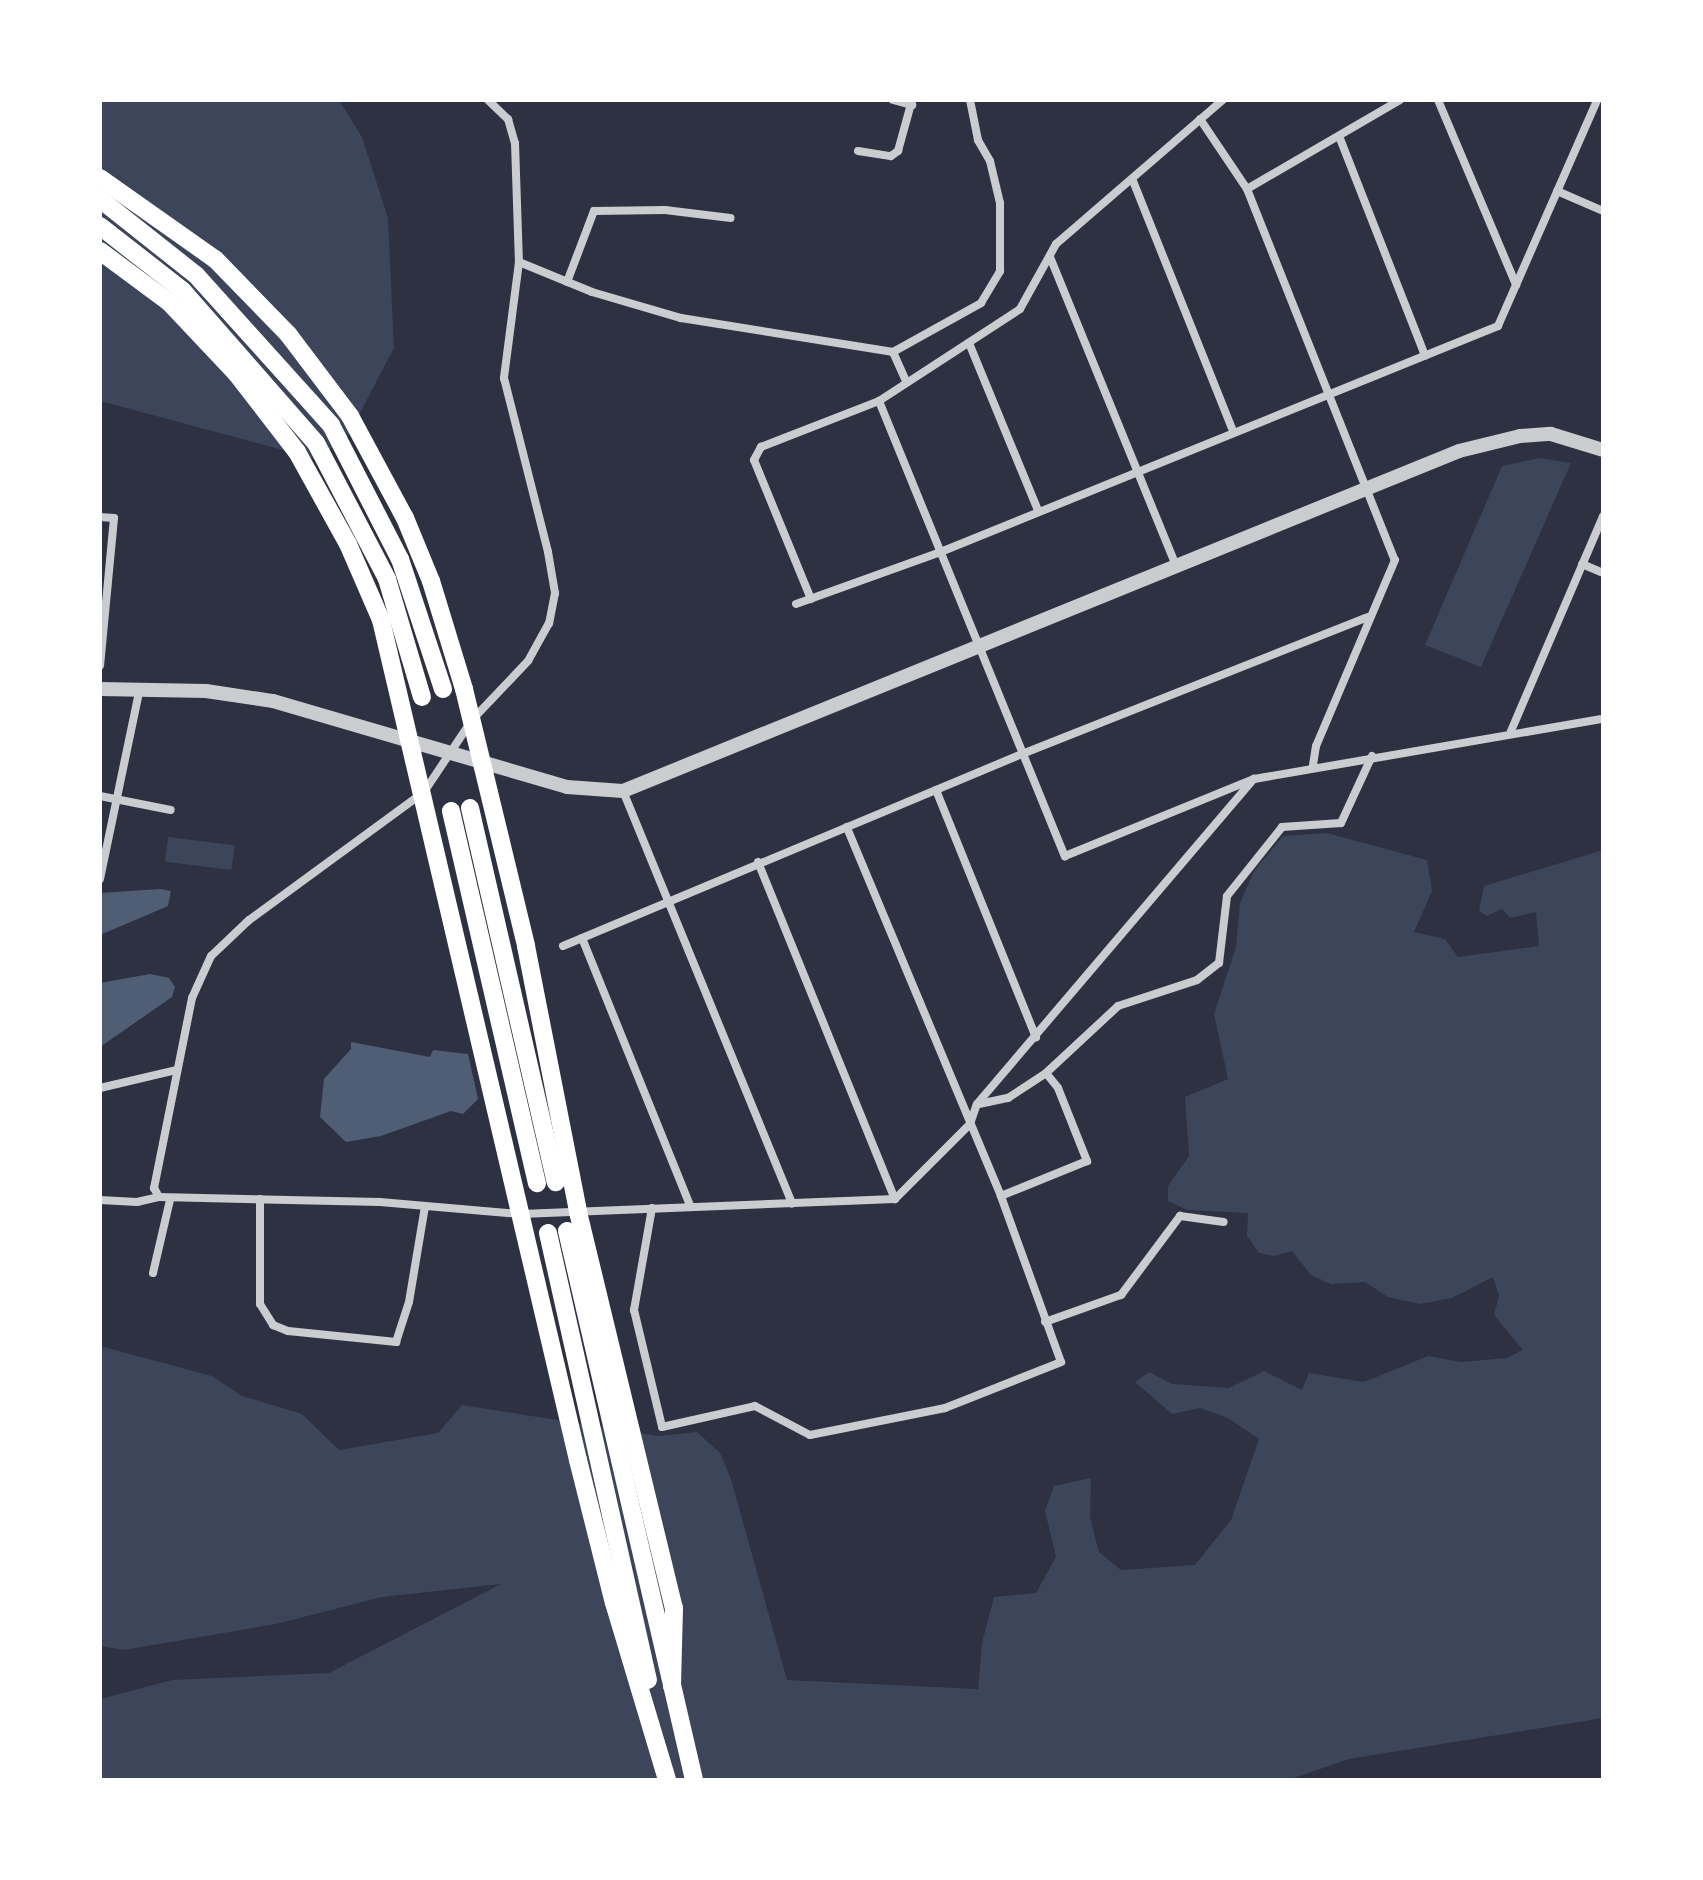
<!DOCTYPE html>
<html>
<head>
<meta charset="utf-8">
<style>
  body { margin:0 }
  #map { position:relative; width:1703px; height:1880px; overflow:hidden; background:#2d3142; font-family:Rubik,sans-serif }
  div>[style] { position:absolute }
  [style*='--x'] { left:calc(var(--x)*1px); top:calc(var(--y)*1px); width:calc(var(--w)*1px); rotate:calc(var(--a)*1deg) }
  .green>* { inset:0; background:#3c4559; transform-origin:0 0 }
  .water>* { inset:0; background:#4f5d75 }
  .minor>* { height:8px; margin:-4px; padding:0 4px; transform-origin:4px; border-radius:4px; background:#caccd0 }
  .tertiary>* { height:14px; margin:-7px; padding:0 7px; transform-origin:7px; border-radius:7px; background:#caccd0 }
  .trunk>* { height:18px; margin:-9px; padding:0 9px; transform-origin:9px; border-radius:9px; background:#fff }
  span { translate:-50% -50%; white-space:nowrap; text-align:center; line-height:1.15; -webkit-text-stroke:7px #fff; paint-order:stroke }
  .frame { position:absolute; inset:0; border:102px solid #fff; pointer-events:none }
</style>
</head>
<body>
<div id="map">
  <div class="green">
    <i style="clip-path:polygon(100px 100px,339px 100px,362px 137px,388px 218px,394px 348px,348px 436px,317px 459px,100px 401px)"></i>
    <i style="clip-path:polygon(1540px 458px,1571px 463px,1481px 667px,1425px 645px,1502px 466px)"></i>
    <i style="clip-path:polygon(1327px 833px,1427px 860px,1432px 891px,1414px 932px,1445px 939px,1458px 957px,1539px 946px,1536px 912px,1510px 918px,1502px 909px,1487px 916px,1479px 911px,1484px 886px,1603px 850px,1603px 1718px,1349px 1759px,1288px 1780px,100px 1780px,100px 1699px,172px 1680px,329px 1673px,501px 1584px,382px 1597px,276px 1624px,124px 1650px,100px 1646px,100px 1346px,212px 1376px,242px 1396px,302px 1414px,339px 1450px,438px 1433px,462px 1405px,659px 1436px,697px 1432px,720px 1453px,731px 1479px,787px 1680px,978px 1689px,982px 1643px,994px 1597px,1036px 1593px,1056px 1557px,1045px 1511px,1054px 1486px,1091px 1478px,1090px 1518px,1099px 1552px,1121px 1570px,1195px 1565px,1231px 1520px,1259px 1439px,1228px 1418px,1200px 1408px,1172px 1414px,1135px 1382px,1149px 1372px,1172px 1384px,1229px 1388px,1264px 1371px,1302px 1390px,1309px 1373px,1364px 1382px,1428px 1356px,1461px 1362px,1507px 1358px,1523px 1350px,1494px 1315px,1499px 1296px,1493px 1277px,1452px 1298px,1420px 1304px,1388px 1297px,1365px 1282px,1331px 1284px,1311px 1275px,1292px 1251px,1274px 1256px,1259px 1253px,1247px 1236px,1248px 1213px,1187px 1210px,1168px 1201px,1168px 1186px,1189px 1156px,1185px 1097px,1228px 1079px,1214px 1014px,1236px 947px,1240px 903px,1254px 871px,1283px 836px)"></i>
    <i style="left:168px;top:837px;width:67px;height:25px;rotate:7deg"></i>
  </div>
  <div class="water">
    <i style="clip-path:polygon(160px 889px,171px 891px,168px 906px,100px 935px,100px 893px)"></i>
    <i style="clip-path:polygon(150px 974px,169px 978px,175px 987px,172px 997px,100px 1047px,100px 983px)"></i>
    <i style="clip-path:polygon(351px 1042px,430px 1057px,433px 1050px,468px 1054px,478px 1099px,463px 1114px,451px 1111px,381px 1136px,346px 1142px,320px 1117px,324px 1079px,351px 1049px)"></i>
  </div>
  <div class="minor">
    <i style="--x:488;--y:100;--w:28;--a:44"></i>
    <i style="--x:508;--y:119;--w:25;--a:74"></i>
    <i style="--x:515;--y:143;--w:119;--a:88.1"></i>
    <i style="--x:519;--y:262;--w:117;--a:97.4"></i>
    <i style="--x:504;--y:378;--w:179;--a:75.8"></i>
    <i style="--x:548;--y:552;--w:42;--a:80.3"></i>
    <i style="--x:555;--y:593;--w:31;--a:101"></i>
    <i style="--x:549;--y:623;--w:43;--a:118.9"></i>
    <i style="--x:528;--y:661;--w:81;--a:133.5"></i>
    <i style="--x:472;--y:720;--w:87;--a:123.7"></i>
    <i style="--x:424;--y:792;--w:217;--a:143.8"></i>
    <i style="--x:249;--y:920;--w:52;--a:136.5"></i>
    <i style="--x:211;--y:956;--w:46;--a:114.3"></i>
    <i style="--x:192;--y:998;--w:194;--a:101.3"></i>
    <i style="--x:154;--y:1188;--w:10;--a:61"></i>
    <i style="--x:159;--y:1197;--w:221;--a:1.3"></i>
    <i style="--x:380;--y:1202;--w:142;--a:4.9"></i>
    <i style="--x:521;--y:1214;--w:374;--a:-2.3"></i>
    <i style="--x:895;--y:1199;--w:106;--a:-45"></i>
    <i style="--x:970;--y:1124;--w:21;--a:-71"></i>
    <i style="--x:977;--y:1104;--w:427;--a:-49.6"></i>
    <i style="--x:1254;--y:779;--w:354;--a:-9.8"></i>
    <i style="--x:893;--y:100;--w:20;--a:15"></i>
    <i style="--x:1438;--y:100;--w:201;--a:67.1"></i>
    <i style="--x:1200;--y:119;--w:84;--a:56.1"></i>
    <i style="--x:1247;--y:189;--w:399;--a:68.3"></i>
    <i style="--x:1395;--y:560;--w:202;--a:113"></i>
    <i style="--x:1316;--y:746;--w:20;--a:99"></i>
    <i style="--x:1339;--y:136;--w:236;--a:68.6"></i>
    <i style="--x:858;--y:151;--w:33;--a:9"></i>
    <i style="--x:891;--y:156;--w:9;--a:-36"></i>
    <i style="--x:898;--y:151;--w:53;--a:-74.6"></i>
    <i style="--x:1133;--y:181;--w:271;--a:68.2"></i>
    <i style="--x:1247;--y:189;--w:177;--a:-30.2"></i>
    <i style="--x:1557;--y:191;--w:50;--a:23.5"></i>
    <i style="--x:1050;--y:257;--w:336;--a:67.8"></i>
    <i style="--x:519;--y:262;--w:79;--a:22.3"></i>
    <i style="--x:592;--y:292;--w:93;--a:16.3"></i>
    <i style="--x:681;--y:318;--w:215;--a:9.1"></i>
    <i style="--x:893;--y:352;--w:32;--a:66"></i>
    <i style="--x:567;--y:282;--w:76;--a:-69.2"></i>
    <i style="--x:594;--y:211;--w:71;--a:-0.8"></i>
    <i style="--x:665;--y:210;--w:66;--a:6.9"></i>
    <i style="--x:969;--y:343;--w:181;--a:67.6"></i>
    <i style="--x:893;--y:352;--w:101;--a:-29.1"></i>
    <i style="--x:981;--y:303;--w:37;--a:-59"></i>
    <i style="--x:1000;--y:271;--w:68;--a:-90"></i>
    <i style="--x:1000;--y:203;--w:43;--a:-103.4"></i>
    <i style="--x:990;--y:161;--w:24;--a:-120"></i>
    <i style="--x:978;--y:140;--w:41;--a:-101.3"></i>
    <i style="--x:879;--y:401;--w:492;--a:67.8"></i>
    <i style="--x:1065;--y:856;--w:204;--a:-22.2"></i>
    <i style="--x:100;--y:517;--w:14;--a:4"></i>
    <i style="--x:114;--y:518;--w:148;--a:95.4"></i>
    <i style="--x:1582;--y:564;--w:23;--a:23"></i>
    <i style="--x:811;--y:599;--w:150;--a:-112.3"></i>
    <i style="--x:754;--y:460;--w:15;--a:-62"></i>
    <i style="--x:761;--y:447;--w:127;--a:-21.3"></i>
    <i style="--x:879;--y:401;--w:168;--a:-33.1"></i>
    <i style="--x:1020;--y:309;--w:74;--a:-61"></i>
    <i style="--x:1056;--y:244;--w:221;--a:-40.8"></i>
    <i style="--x:796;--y:604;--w:156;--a:-19.8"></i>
    <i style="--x:943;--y:551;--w:599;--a:-22.07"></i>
    <i style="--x:1498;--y:326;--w:247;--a:-66.3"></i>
    <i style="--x:1511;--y:731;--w:234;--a:-66.8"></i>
    <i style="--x:936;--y:790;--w:267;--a:68"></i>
    <i style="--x:623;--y:791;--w:446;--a:67.7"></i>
    <i style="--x:100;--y:796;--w:72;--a:11.2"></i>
    <i style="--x:758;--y:862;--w:364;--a:67.9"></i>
    <i style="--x:100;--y:879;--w:195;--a:-78.2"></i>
    <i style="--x:582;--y:938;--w:288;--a:68"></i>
    <i style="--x:563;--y:946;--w:498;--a:-22.7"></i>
    <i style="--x:1022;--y:754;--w:372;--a:-21.6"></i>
    <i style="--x:1046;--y:1073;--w:98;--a:-42.9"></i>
    <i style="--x:1118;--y:1006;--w:83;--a:-18.2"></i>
    <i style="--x:1197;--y:980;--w:28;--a:-38"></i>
    <i style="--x:1219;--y:963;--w:67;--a:-83.2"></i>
    <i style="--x:1227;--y:896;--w:88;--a:-51.4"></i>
    <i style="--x:1282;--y:827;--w:59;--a:-3.9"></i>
    <i style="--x:1341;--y:823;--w:74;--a:-65.2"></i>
    <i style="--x:100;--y:1088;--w:79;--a:-13.2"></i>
    <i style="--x:979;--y:1104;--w:30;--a:-12"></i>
    <i style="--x:1008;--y:1098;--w:45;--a:-33.3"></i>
    <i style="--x:1046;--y:1073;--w:19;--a:51"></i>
    <i style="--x:1058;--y:1088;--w:79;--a:68.3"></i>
    <i style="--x:1087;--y:1161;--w:93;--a:157.9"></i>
    <i style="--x:260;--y:1199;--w:105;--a:90"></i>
    <i style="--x:260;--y:1304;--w:25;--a:58"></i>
    <i style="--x:273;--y:1325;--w:16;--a:22"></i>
    <i style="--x:288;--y:1331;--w:109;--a:5.8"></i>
    <i style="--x:396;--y:1342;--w:42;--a:-72"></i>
    <i style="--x:409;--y:1302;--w:97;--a:-80.5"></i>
    <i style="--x:100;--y:1200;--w:37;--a:3"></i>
    <i style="--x:137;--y:1202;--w:23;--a:-13"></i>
    <i style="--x:652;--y:1208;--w:104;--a:100"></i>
    <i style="--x:634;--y:1310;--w:120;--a:76.5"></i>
    <i style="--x:662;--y:1427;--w:95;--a:-12.7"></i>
    <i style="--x:755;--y:1406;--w:62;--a:27.8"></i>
    <i style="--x:810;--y:1435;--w:138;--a:-11.3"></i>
    <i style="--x:945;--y:1408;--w:125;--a:-21.6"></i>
    <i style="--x:1061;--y:1362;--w:177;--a:-109.9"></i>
    <i style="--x:1001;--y:1196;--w:400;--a:-112.7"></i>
    <i style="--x:153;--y:1273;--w:75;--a:-76.9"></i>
    <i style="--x:1045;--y:1322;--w:81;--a:-19.6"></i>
    <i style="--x:1121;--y:1295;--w:99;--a:-53.2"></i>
    <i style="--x:1180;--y:1216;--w:44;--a:7.8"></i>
  </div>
  <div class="tertiary">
    <i style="--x:100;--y:689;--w:106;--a:1.1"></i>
    <i style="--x:206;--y:691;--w:68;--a:8.5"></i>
    <i style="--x:273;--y:701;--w:306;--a:16.3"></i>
    <i style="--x:567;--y:787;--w:56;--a:4.1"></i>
    <i style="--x:623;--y:791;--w:902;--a:-22.13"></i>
    <i style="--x:1459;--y:451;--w:63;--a:-13.8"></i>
    <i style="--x:1520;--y:436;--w:31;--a:-4"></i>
    <i style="--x:1551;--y:434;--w:54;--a:17.1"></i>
  </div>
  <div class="trunk">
    <i style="--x:100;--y:178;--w:141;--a:35.2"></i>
    <i style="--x:215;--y:259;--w:105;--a:45.8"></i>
    <i style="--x:288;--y:334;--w:103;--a:52.9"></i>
    <i style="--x:350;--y:416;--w:116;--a:61.7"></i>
    <i style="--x:405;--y:518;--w:68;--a:67.6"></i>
    <i style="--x:431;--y:581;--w:113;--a:73"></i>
    <i style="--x:464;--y:689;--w:264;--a:76.4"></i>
    <i style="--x:526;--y:946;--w:271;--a:78.9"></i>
    <i style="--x:578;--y:1212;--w:407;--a:76.4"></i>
    <i style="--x:674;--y:1608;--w:78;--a:91.5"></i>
    <i style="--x:100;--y:199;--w:122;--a:38.4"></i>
    <i style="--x:196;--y:275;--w:202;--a:48"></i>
    <i style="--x:331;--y:425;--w:151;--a:62.8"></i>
    <i style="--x:400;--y:559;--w:137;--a:71.7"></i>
    <i style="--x:100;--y:226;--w:104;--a:38"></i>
    <i style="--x:182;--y:290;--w:203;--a:48.8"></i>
    <i style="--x:316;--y:443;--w:153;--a:62.4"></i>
    <i style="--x:387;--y:579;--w:123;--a:73.5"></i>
    <i style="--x:100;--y:251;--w:86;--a:36.5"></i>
    <i style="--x:169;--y:302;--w:98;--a:46.7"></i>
    <i style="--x:236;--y:373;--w:100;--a:52.3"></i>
    <i style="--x:297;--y:452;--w:105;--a:61"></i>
    <i style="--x:348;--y:544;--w:83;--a:66.5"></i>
    <i style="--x:381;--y:620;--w:863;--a:76.8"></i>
    <i style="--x:578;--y:1460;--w:147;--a:75.9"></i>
    <i style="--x:614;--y:1603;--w:185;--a:73.3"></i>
    <i style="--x:470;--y:808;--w:384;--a:77.1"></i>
    <i style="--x:451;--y:811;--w:382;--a:77"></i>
    <i style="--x:567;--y:1231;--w:563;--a:76.97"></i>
    <i style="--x:548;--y:1233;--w:458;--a:77.4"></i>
  </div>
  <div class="frame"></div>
</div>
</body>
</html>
